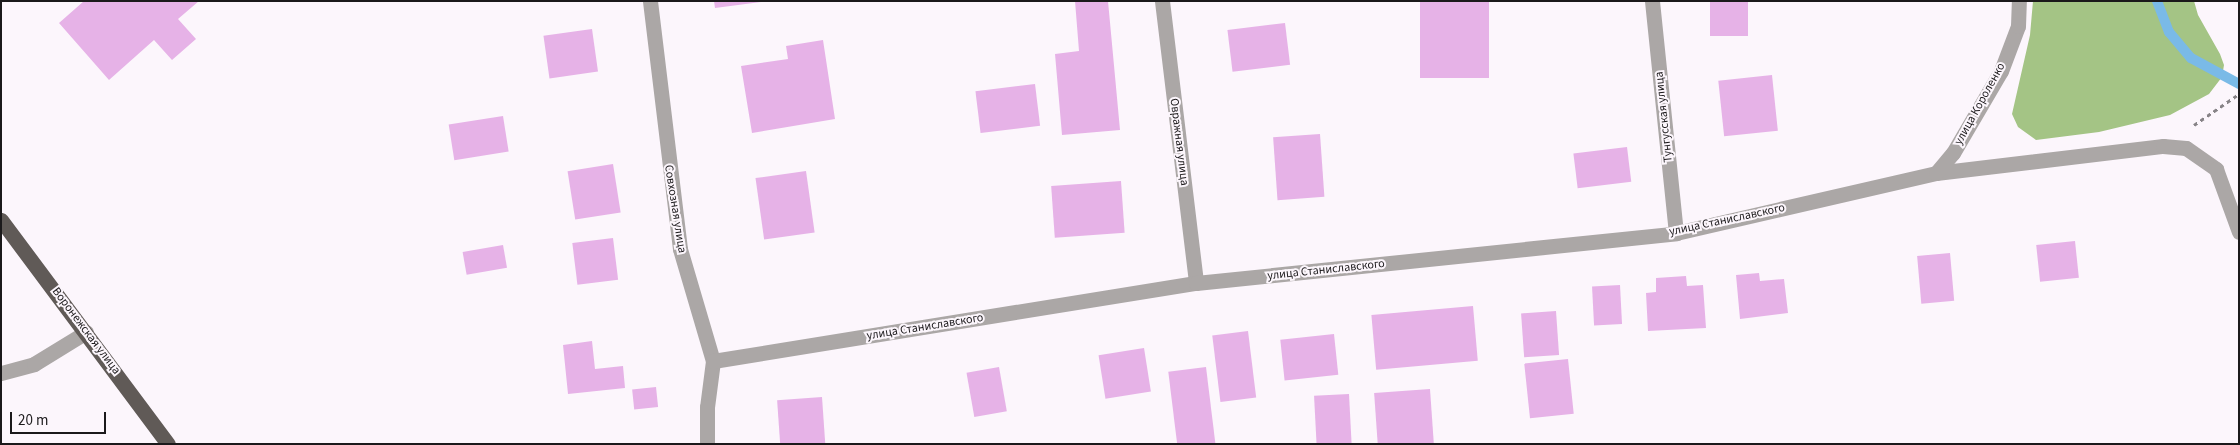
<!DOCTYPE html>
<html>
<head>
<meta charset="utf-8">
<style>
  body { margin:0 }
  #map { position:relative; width:2240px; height:445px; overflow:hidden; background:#fcf6fc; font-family:"Source Sans 3",sans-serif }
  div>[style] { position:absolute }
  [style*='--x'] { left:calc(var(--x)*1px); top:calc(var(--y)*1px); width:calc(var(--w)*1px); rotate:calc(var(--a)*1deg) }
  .forest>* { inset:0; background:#a4c485 }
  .stream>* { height:10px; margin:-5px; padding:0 5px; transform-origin:5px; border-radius:5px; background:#7abae7 }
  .building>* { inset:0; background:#e6b2e7; transform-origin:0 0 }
  .path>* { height:3px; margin-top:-1.5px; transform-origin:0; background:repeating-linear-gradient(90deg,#878387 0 4px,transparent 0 8px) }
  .service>* { height:15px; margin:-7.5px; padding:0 7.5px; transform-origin:7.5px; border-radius:7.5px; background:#aba7a6 }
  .minor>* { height:15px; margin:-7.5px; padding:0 7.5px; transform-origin:7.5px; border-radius:7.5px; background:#aba7a6 }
  .trunk>* { height:15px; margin:-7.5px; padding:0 7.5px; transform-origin:7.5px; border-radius:7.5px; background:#605a57 }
  span { translate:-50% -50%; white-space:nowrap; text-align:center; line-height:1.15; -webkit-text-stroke:4px #fcf6fc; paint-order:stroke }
  .street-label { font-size:12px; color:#1b191b }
  .frame { position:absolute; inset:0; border:2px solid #1b191b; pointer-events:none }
  .scale { position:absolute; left:10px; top:412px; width:96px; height:22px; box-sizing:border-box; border:2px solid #1b191b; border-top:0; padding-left:6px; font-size:15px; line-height:18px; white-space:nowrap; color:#1b191b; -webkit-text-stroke:4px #fcf6fc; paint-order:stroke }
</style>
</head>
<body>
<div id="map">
  <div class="forest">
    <i style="clip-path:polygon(2033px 1px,2194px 1px,2198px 15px,2220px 54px,2224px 65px,2222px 77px,2209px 94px,2170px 115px,2099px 132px,2036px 140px,2018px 127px,2012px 114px,2030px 35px)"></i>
  </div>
  <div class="stream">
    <i style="--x:2157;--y:1;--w:33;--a:69"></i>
    <i style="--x:2169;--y:32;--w:34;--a:50"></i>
    <i style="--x:2191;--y:58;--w:55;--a:28.4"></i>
  </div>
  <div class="building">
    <i style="clip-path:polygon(84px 1px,199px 1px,178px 19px,196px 39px,172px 60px,154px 40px,109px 80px,59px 23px)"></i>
    <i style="clip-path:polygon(714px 1px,761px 1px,761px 2px,715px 8px)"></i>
    <i style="clip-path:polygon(1075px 1px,1108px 1px,1120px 130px,1062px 135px,1055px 54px,1079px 51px)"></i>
    <i style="left:1420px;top:1px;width:69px;height:77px"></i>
    <i style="left:1710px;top:1px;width:38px;height:35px"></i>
    <i style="left:1285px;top:23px;width:42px;height:58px;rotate:83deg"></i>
    <i style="left:592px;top:29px;width:43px;height:49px;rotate:82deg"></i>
    <i style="clip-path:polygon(823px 40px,835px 119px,752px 133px,741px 66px,788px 59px,786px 46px)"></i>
    <i style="left:1772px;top:75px;width:56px;height:54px;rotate:84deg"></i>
    <i style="left:1035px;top:84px;width:42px;height:60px;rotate:83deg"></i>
    <i style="left:503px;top:116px;width:36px;height:55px;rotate:81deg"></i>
    <i style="left:1320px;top:134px;width:63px;height:47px;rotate:86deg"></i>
    <i style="left:1627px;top:147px;width:35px;height:54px;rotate:83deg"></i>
    <i style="left:613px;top:164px;width:49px;height:46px;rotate:81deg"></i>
    <i style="left:806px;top:171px;width:62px;height:51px;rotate:82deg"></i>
    <i style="left:1121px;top:181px;width:52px;height:70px;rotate:86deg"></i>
    <i style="left:613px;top:238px;width:42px;height:41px;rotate:83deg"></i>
    <i style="left:2075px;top:241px;width:37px;height:39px;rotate:84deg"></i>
    <i style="left:503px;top:245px;width:23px;height:41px;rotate:80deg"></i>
    <i style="left:1950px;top:253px;width:48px;height:33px;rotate:85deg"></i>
    <i style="clip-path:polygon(1759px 273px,1760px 281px,1784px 279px,1788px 313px,1740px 319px,1736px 275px)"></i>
    <i style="clip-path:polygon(1686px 276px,1687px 286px,1703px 285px,1706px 328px,1648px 331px,1646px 293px,1656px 292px,1656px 278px)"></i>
    <i style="left:1620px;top:285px;width:39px;height:28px;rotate:87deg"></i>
    <i style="left:1473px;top:306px;width:55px;height:102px;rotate:85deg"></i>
    <i style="left:1556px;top:311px;width:44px;height:35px;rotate:86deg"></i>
    <i style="left:1248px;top:331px;width:67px;height:36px;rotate:83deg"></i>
    <i style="left:1334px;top:334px;width:41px;height:54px;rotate:84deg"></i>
    <i style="clip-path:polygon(592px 341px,595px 369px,623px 366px,625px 388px,568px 394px,563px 345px)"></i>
    <i style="left:1144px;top:348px;width:44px;height:46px;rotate:81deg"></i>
    <i style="left:1568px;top:359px;width:55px;height:44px;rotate:84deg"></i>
    <i style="left:999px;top:367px;width:45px;height:33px;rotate:80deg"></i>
    <i style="left:1206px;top:367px;width:78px;height:38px;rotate:83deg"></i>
    <i style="left:656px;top:387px;width:20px;height:24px;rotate:84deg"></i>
    <i style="left:1430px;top:389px;width:55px;height:56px;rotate:86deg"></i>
    <i style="left:1349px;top:394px;width:50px;height:35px;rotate:87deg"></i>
    <i style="left:822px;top:397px;width:47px;height:45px;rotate:86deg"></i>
  </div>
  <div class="path">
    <i style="--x:2194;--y:125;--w:55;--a:-34.6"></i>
  </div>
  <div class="service">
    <i style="--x:1936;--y:173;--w:229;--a:-6.8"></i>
    <i style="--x:2163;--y:146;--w:23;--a:5"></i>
    <i style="--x:2186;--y:148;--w:37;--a:35"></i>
    <i style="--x:2216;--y:169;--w:67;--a:69.9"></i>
    <i style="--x:1;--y:373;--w:34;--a:-15"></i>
    <i style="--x:34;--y:364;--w:61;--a:-31.6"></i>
  </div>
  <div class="minor">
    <i style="--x:650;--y:1;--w:250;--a:83.1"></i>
    <i style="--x:680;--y:249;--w:117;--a:73.6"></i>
    <i style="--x:713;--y:361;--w:46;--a:97.4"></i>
    <i style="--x:707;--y:407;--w:37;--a:90"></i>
    <i style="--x:1162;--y:1;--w:284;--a:83.1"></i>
    <i style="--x:1652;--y:1;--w:233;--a:84.1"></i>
    <i style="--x:713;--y:361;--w:489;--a:-9.2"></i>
    <i style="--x:1196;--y:283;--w:483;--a:-5.9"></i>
    <i style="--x:1676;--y:233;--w:267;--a:-13"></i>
    <i style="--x:1936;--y:173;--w:26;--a:-50"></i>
    <i style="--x:1953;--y:153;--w:95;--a:-59.7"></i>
    <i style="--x:2001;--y:71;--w:48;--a:-69.3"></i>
    <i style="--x:2018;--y:26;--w:25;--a:-88"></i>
  </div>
  <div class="trunk">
    <i style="--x:1;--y:220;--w:279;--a:53.3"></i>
  </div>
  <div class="street-label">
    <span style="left:1980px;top:104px;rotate:-61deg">улица Короленко</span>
    <span style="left:1664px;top:117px;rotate:-96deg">Тунгусская улица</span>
    <span style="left:1179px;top:142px;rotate:83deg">Овражная улица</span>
    <span style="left:675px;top:209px;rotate:81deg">Совхозная улица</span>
    <span style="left:1727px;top:220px;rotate:-12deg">улица Станиславского</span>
    <span style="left:1326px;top:270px;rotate:-6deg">улица Станиславского</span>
    <span style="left:925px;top:327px;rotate:-9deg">улица Станиславского</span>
    <span style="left:86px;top:331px;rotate:53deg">Воронежская улица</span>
  </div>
  <div class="frame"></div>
  <div class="scale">20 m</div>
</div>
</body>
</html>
